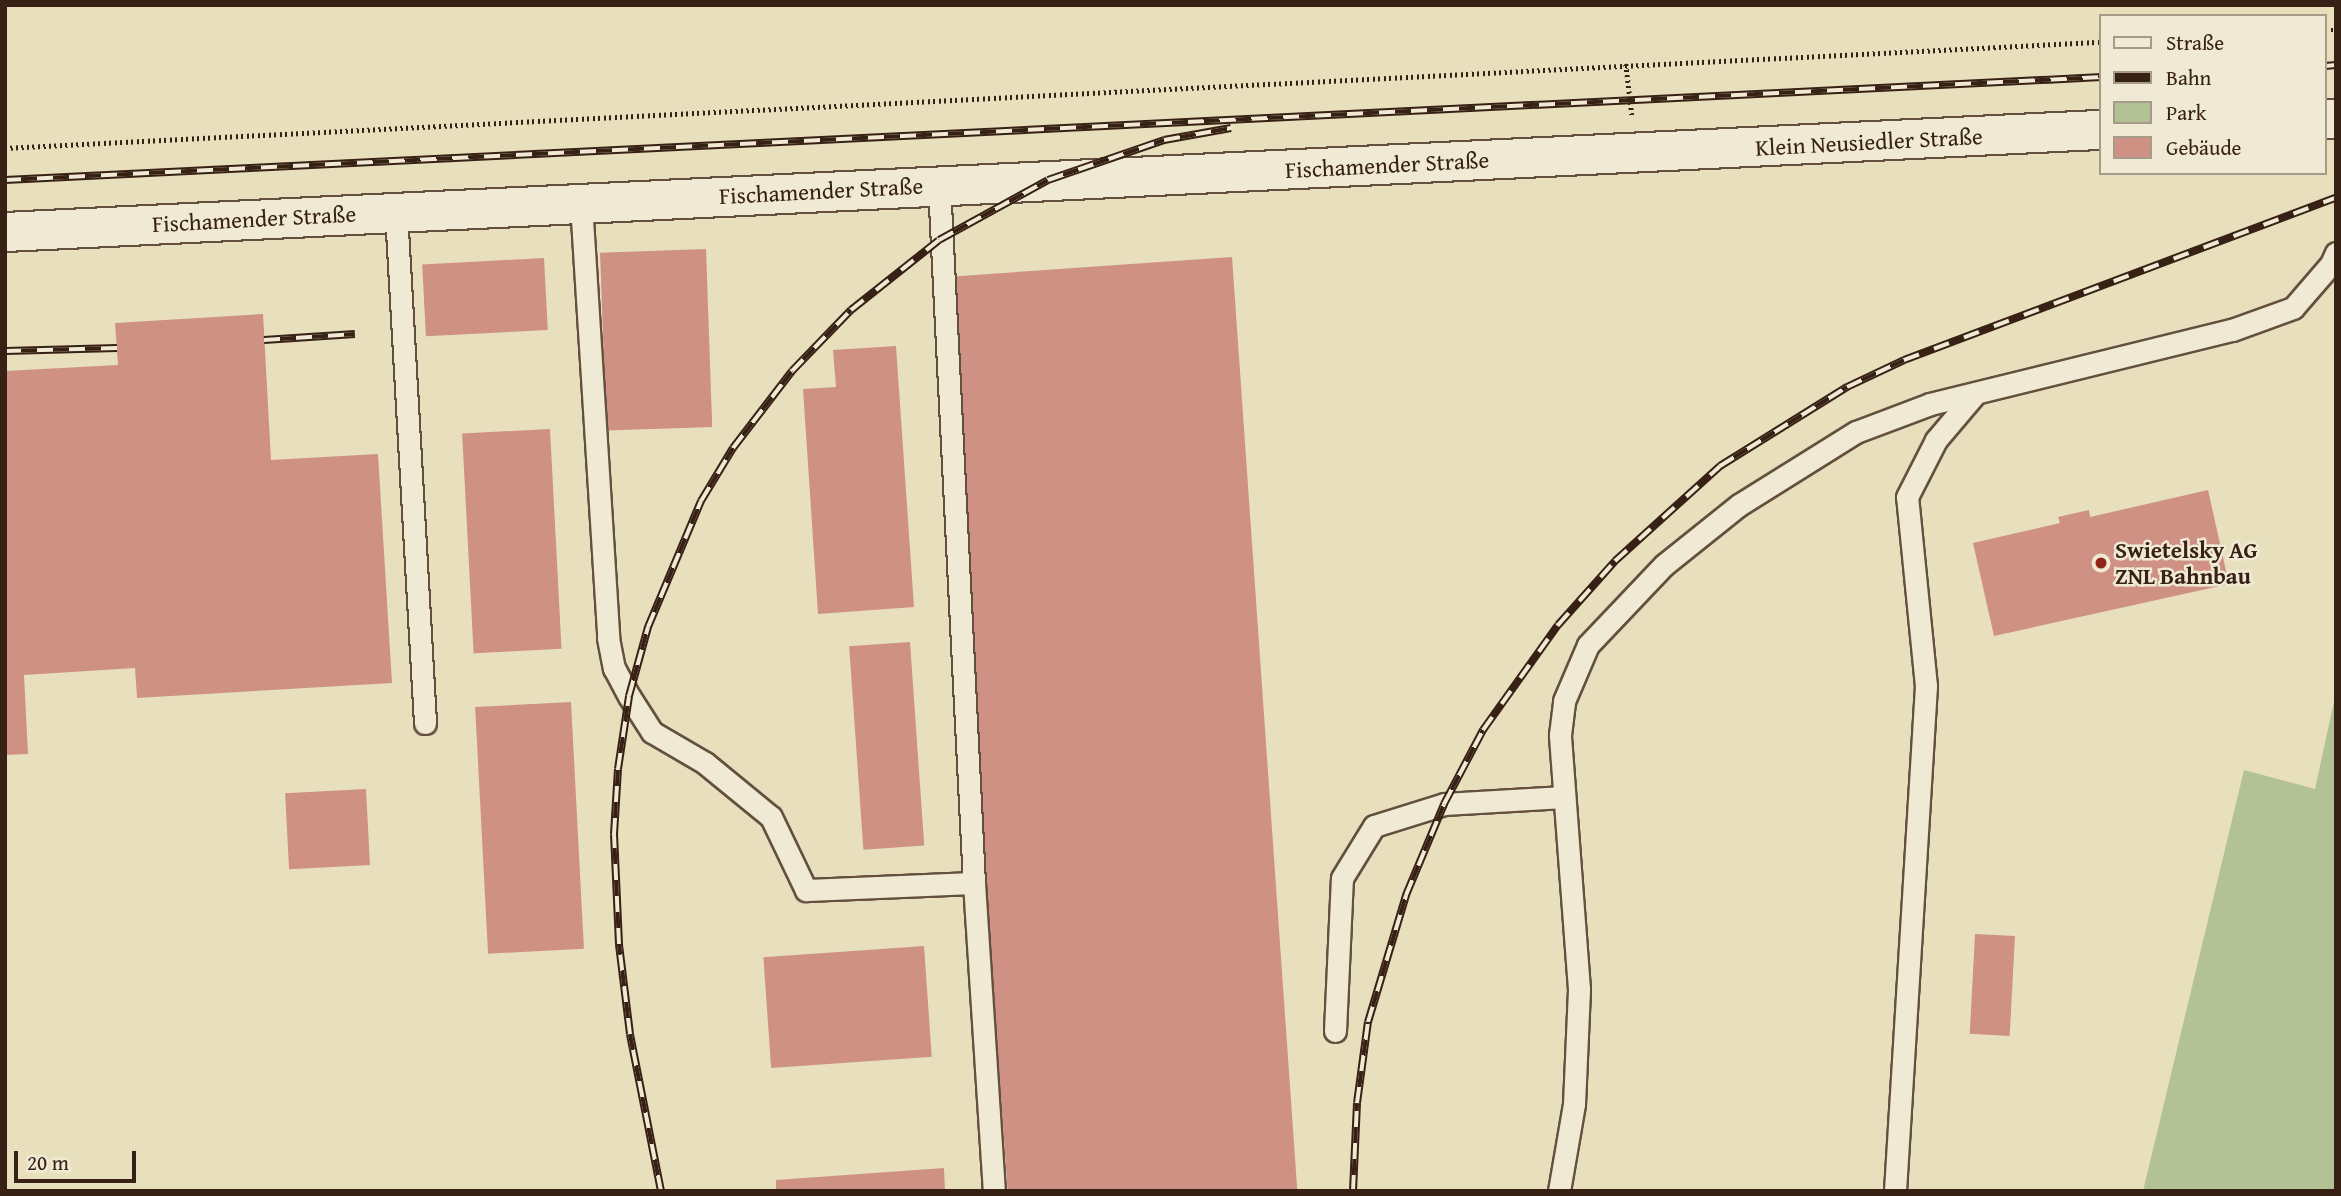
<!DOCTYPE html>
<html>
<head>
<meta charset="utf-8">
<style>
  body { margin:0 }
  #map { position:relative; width:2341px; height:1196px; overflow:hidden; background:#e8dfbd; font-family:"Gentium Book Plus",serif }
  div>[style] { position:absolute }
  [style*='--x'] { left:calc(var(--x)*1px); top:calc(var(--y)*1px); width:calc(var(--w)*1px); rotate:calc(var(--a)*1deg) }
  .green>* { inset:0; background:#b3c294 }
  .building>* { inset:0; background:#cf9183; transform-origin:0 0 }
  .path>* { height:4.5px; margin-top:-2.25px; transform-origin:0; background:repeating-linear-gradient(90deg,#372115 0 2px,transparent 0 5.5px) }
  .roads { filter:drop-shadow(2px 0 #63503f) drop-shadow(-2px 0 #63503f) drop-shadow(0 2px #63503f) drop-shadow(0 -2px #63503f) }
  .service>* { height:21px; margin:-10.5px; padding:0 10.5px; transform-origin:10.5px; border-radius:10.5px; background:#f0ead4 }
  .secondary>* { height:38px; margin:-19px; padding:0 19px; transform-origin:19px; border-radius:19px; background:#f0ead4 }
  .rail>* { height:8px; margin-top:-4px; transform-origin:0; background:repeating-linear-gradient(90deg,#f0ead4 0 16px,#372115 0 32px); box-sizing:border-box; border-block:2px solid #372115 }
  .dots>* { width:19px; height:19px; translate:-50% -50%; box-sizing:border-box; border:4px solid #f0ead4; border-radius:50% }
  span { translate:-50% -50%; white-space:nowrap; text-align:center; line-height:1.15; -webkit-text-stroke:5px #f0ead4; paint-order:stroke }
  .street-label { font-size:23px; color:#372115 }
  .poi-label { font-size:23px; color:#372115; font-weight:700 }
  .left { translate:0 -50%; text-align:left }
  .frame { position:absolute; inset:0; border:7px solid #372115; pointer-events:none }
  .legend { position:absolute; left:2099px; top:14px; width:228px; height:161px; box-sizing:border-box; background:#f0ead4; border:2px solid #a69a88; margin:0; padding:9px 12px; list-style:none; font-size:21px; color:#372115 }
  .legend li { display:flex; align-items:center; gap:14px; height:35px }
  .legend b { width:35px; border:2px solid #a69a88 }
  .scale { position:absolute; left:14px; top:1151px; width:122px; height:32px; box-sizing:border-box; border:4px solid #372115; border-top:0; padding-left:9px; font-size:21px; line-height:24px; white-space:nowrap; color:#372115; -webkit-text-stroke:5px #f0ead4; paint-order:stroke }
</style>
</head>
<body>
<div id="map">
  <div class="green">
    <i style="clip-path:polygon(2336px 692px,2336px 1191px,2143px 1191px,2244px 770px,2315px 789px)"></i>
  </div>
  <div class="building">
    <i style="left:706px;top:249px;width:178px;height:106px;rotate:88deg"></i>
    <i style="left:1232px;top:257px;width:937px;height:289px;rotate:86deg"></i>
    <i style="left:544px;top:258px;width:72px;height:122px;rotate:87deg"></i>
    <i style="clip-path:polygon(263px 314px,271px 460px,378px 454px,392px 683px,137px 698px,135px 668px,24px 675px,28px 754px,5px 755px,5px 371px,118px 365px,115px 323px)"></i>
    <i style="clip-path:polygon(896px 346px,914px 607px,818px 614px,803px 389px,836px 387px,833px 350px)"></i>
    <i style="left:550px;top:429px;width:220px;height:88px;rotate:87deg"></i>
    <i style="clip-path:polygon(2208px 490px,2229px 584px,1994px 636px,1973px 543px,2060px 523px,2058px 517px,2089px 510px,2090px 517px)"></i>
    <i style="left:910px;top:642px;width:204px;height:61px;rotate:86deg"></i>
    <i style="left:571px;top:702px;width:247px;height:96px;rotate:87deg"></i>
    <i style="left:366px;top:789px;width:76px;height:81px;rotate:87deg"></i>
    <i style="left:1975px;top:934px;width:40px;height:100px;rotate:3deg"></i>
    <i style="left:924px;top:946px;width:111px;height:161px;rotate:86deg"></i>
    <i style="clip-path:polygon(944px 1168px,945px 1191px,776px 1191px,776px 1180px)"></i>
  </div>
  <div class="path">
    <i style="--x:2325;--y:30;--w:11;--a:0"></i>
    <i style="--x:1626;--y:64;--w:51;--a:83.3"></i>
    <i style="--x:5;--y:148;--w:2099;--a:-2.9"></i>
  </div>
  <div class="roads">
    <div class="service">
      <i style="--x:581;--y:203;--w:436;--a:86.4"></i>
      <i style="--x:608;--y:638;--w:31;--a:79"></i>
      <i style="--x:614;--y:668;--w:32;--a:62"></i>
      <i style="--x:629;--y:696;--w:43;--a:57.4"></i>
      <i style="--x:652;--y:732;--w:61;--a:30.3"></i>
      <i style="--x:705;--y:763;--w:85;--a:39.3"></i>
      <i style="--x:771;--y:817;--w:81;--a:64.4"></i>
      <i style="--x:806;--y:890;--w:168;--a:-2.4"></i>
      <i style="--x:974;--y:883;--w:698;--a:-92.87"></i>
      <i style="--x:396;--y:212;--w:512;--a:86.75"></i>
      <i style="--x:974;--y:883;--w:309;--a:86.3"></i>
      <i style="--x:1335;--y:1031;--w:153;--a:-87.4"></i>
      <i style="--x:1342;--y:878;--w:61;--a:-58.4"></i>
      <i style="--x:1374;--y:826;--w:73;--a:-17.4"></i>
      <i style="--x:1444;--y:804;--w:120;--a:-3.3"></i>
      <i style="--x:1559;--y:1191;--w:88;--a:-80.2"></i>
      <i style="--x:1574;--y:1104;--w:115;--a:-87.5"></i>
      <i style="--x:1579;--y:989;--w:255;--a:-94.3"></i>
      <i style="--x:1560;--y:735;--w:34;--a:-83"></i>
      <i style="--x:1564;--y:701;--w:61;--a:-66.8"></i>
      <i style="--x:1588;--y:645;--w:110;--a:-46.5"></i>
      <i style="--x:1664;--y:565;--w:96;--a:-38.7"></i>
      <i style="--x:1739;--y:505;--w:138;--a:-32"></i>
      <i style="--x:1856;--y:432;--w:79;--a:-20.7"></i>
      <i style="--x:1930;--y:404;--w:311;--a:-13.8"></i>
      <i style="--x:2232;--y:330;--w:65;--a:-19.8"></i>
      <i style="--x:2293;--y:308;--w:58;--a:-49.2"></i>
      <i style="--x:2331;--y:264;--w:12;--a:-66"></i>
      <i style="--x:1895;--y:1191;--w:506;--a:-86.49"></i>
      <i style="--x:1926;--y:686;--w:190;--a:-95.7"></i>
      <i style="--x:1907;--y:497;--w:64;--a:-63"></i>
      <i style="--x:1936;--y:440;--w:60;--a:-49.7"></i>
    </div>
    <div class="secondary">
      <i style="--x:2325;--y:119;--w:11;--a:0"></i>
      <i style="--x:5;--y:232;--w:2098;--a:-2.79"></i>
    </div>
  </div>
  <div class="rail">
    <i style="--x:2325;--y:66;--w:11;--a:-5"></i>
    <i style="--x:5;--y:180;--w:2099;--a:-2.81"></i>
    <i style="--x:264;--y:340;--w:91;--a:-3.8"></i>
    <i style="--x:5;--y:351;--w:112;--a:-1.5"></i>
    <i style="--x:661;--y:1191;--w:160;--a:-101.2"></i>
    <i style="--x:630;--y:1034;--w:91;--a:-97"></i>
    <i style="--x:619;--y:944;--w:110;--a:-92.6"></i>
    <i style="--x:614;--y:834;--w:65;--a:-86.5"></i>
    <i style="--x:618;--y:769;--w:74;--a:-81.4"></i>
    <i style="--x:629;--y:696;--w:72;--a:-74.6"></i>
    <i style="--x:648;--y:627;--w:137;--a:-67.2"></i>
    <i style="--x:701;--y:501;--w:62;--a:-58.9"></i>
    <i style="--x:733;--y:448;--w:97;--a:-52.5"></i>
    <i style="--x:792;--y:371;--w:85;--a:-46"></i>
    <i style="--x:851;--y:310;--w:112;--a:-38.5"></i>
    <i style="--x:939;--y:240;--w:124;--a:-28.8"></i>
    <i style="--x:1048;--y:180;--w:123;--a:-19"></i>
    <i style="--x:1164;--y:140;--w:68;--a:-10.2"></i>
    <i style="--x:1353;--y:1191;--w:88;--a:-87.4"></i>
    <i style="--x:1357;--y:1103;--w:82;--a:-82.3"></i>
    <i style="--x:1368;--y:1022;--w:133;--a:-73.3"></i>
    <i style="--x:1406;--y:895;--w:99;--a:-67.3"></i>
    <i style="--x:1444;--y:804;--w:84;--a:-62.2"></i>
    <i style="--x:1483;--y:730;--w:129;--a:-54.5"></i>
    <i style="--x:1558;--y:625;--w:86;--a:-48.3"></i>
    <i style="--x:1615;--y:561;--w:142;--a:-42.1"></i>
    <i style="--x:1720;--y:466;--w:150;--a:-31.9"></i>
    <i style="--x:1847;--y:387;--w:63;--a:-25.3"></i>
    <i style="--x:1904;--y:360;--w:461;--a:-20.6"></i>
  </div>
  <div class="dots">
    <i style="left:2101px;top:563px;background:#8f2418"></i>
  </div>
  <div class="street-label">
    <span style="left:1869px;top:142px;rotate:-3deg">Klein Neusiedler Straße</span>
    <span style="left:1387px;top:165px;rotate:-3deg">Fischamender Straße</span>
    <span style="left:821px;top:191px;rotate:-3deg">Fischamender Straße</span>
    <span style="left:254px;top:219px;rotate:-3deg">Fischamender Straße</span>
  </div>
  <div class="poi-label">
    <span class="left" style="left:2115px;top:563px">Swietelsky AG<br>ZNL Bahnbau</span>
  </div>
  <div class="frame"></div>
  <ul class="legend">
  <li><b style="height:9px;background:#f0ead4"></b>Straße</li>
  <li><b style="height:9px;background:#372115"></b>Bahn</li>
  <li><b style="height:19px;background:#b3c294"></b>Park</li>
  <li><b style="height:19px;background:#cf9183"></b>Gebäude</li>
  </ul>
  <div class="scale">20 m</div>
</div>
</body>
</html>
